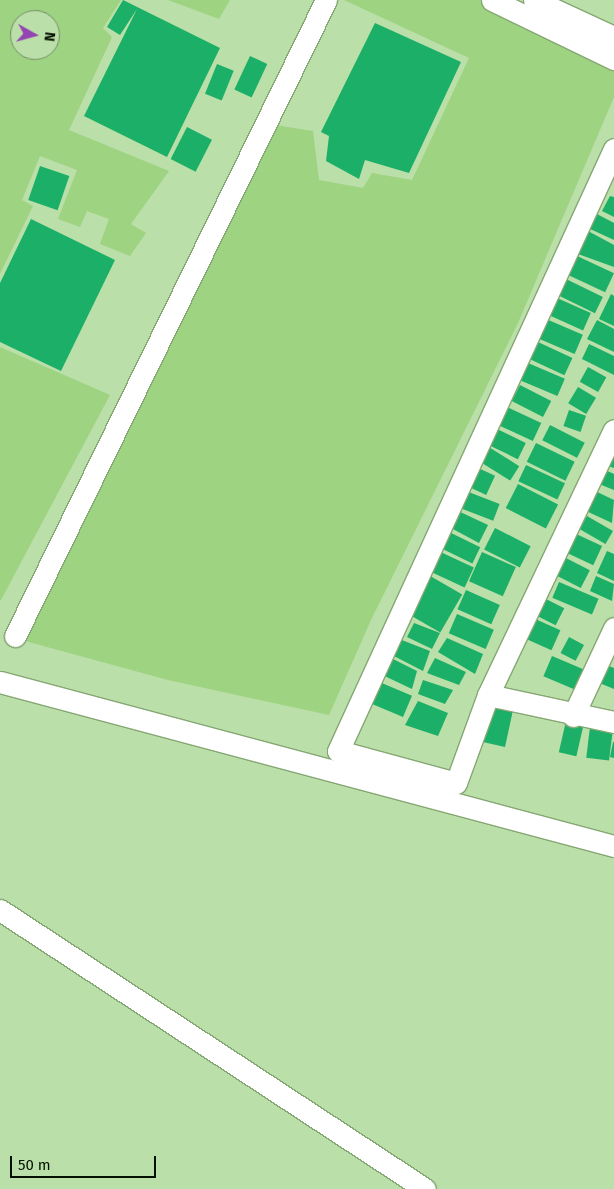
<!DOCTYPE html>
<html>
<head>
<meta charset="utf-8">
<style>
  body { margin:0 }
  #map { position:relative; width:614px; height:1189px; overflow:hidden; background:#badfa8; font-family:"Fira Sans",sans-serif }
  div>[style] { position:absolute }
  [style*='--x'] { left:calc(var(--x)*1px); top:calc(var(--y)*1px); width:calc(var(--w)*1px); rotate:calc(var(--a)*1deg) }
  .green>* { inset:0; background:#9ed381 }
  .building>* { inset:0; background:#1baf68; transform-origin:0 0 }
  .roads { filter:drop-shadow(1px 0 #85a773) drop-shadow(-1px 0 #85a773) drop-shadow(0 1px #85a773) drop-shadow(0 -1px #85a773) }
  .minor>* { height:21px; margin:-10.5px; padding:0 10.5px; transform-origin:10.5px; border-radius:10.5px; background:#fff }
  span { translate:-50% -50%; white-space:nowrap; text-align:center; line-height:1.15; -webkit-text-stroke:4px #badfa8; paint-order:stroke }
  .north { position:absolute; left:10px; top:10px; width:50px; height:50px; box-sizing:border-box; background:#badfa8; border:1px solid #728c65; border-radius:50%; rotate:97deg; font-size:14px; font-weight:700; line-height:20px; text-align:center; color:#051001 }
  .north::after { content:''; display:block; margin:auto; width:18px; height:22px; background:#9444b3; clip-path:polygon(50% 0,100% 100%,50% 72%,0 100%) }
  .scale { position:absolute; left:10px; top:1156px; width:146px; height:22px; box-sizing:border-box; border:2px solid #051001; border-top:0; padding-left:6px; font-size:15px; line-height:18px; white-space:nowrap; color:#051001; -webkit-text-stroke:4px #badfa8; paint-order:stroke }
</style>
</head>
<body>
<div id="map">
  <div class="green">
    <i style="clip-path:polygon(evenodd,0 0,121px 0,103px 28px,112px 37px,69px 130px,169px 171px,131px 224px,146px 233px,130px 256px,100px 244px,109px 219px,87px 211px,80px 227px,58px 219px,77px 170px,40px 156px,22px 200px,33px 206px,0 274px,0 0,20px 20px,50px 20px,50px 50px,20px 50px,20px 20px)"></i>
    <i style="clip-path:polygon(168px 0,230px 0,219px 19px)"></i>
    <i style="clip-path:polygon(344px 0,482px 0,614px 63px,614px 97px,518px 323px,371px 620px,329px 715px,168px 680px,25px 641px,275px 125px,313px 131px,319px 180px,363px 188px,372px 173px,412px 180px,469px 58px)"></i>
    <i style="clip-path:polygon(0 347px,110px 395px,1px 600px,0 600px)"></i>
  </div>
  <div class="building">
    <i style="clip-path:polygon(123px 0,220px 48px,167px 157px,84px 116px,137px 9px,120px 35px,107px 27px)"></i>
    <i style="clip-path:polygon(375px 23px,461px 62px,409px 173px,365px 160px,359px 179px,326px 161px,329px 136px,321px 132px)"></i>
    <i style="left:250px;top:56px;width:19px;height:37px;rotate:25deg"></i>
    <i style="left:217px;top:64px;width:18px;height:32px;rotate:22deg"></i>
    <i style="left:187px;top:127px;width:28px;height:36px;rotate:27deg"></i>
    <i style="left:40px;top:166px;width:31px;height:36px;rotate:19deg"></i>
    <i style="clip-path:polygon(610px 196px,614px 197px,614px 217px,602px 211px)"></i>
    <i style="clip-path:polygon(595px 213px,614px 223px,614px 240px,588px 228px)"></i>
    <i style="clip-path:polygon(31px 219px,115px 260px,61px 371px,0 342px,0 283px)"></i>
    <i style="clip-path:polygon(588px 231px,614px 245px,614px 267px,578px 254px)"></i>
    <i style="left:575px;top:255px;width:43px;height:21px;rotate:25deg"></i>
    <i style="left:566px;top:279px;width:41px;height:18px;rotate:26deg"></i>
    <i style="clip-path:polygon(611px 294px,614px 296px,614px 326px,599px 319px)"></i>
    <i style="left:557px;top:298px;width:37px;height:19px;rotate:24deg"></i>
    <i style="left:546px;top:319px;width:40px;height:21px;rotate:23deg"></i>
    <i style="clip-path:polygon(597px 320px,614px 329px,614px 352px,587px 339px)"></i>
    <i style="left:538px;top:342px;width:38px;height:19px;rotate:25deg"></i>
    <i style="clip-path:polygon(589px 344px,614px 356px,614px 375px,582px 359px)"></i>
    <i style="left:528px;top:363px;width:40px;height:19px;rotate:23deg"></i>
    <i style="left:588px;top:367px;width:21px;height:17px;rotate:29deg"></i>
    <i style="left:520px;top:385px;width:35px;height:18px;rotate:27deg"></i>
    <i style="left:578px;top:387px;width:21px;height:19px;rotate:31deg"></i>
    <i style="left:505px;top:406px;width:40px;height:20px;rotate:25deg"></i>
    <i style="left:569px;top:410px;width:18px;height:17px;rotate:19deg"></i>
    <i style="left:550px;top:425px;width:39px;height:17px;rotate:27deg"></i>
    <i style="left:497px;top:429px;width:32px;height:18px;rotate:26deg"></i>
    <i style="left:536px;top:443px;width:43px;height:21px;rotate:26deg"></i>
    <i style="left:487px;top:446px;width:38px;height:17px;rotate:32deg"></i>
    <i style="clip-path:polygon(614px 451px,614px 468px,608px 466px)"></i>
    <i style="left:526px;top:465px;width:43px;height:18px;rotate:25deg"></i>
    <i style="left:476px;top:467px;width:21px;height:21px;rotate:25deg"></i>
    <i style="clip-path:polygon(605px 470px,614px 474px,614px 490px,599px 484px)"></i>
    <i style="left:518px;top:484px;width:45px;height:27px;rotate:27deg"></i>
    <i style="clip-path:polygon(593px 490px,614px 500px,612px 523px,584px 510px)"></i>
    <i style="left:466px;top:491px;width:36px;height:18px;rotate:21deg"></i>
    <i style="clip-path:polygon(456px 510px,488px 525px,479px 543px,451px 528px)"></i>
    <i style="left:587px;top:516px;width:30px;height:15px;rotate:30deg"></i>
    <i style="left:495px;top:528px;width:40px;height:24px;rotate:27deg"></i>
    <i style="left:447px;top:531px;width:37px;height:18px;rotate:26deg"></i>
    <i style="left:574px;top:533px;width:31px;height:21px;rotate:25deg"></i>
    <i style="left:434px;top:549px;width:44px;height:22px;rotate:25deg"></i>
    <i style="clip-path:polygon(607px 551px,614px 554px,614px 581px,597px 573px)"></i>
    <i style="left:482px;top:552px;width:37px;height:32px;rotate:24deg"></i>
    <i style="left:564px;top:557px;width:29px;height:20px;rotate:27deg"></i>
    <i style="left:425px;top:573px;width:43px;height:44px;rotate:30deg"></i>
    <i style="clip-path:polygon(596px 576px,614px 584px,612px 601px,590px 591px)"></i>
    <i style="left:559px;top:582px;width:43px;height:17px;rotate:23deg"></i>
    <i style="left:466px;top:590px;width:37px;height:21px;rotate:24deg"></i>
    <i style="left:542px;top:597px;width:25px;height:19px;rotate:27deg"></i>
    <i style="left:457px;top:614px;width:40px;height:21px;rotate:23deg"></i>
    <i style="left:533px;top:618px;width:30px;height:22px;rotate:24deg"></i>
    <i style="clip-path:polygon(414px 623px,440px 633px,432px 649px,407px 637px)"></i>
    <i style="clip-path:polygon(394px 637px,430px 651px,423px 671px,388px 653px)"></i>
    <i style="left:569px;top:637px;width:17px;height:18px;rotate:28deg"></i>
    <i style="clip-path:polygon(447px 638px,483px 654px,475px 674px,438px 652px)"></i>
    <i style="clip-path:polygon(383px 654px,417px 671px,412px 689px,376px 672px)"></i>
    <i style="left:552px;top:656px;width:34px;height:22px;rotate:23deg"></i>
    <i style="clip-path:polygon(435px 658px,466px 672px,459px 685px,427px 673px)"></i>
    <i style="clip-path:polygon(604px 664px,614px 668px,614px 689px,597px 682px)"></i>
    <i style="clip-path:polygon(423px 680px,453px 690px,445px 704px,418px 694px)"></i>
    <i style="left:377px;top:681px;width:38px;height:23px;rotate:23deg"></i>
    <i style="clip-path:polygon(418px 701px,448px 713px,438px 736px,405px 725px)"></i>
    <i style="clip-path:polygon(495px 706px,513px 710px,505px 747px,483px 742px)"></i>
    <i style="left:566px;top:721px;width:18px;height:32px;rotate:13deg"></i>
    <i style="left:590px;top:727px;width:23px;height:31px;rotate:7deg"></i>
    <i style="clip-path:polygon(613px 742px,614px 742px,614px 758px,610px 757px)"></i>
  </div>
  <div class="roads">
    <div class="minor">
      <i style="--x:492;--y:0;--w:136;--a:25.8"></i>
      <i style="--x:534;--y:0;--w:88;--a:24.8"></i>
      <i style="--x:614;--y:149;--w:662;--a:114.63"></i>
      <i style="--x:338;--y:751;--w:122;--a:15.2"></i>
      <i style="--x:456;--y:783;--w:94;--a:-70"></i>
      <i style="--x:488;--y:695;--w:293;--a:-64.6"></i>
      <i style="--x:15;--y:636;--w:708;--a:-63.94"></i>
      <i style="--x:0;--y:682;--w:636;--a:14.95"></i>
      <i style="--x:488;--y:695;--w:129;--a:12.1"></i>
      <i style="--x:573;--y:716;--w:97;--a:-65"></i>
      <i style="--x:0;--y:910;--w:508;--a:33.28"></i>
    </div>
  </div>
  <div class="north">N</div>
  <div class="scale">50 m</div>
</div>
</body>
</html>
